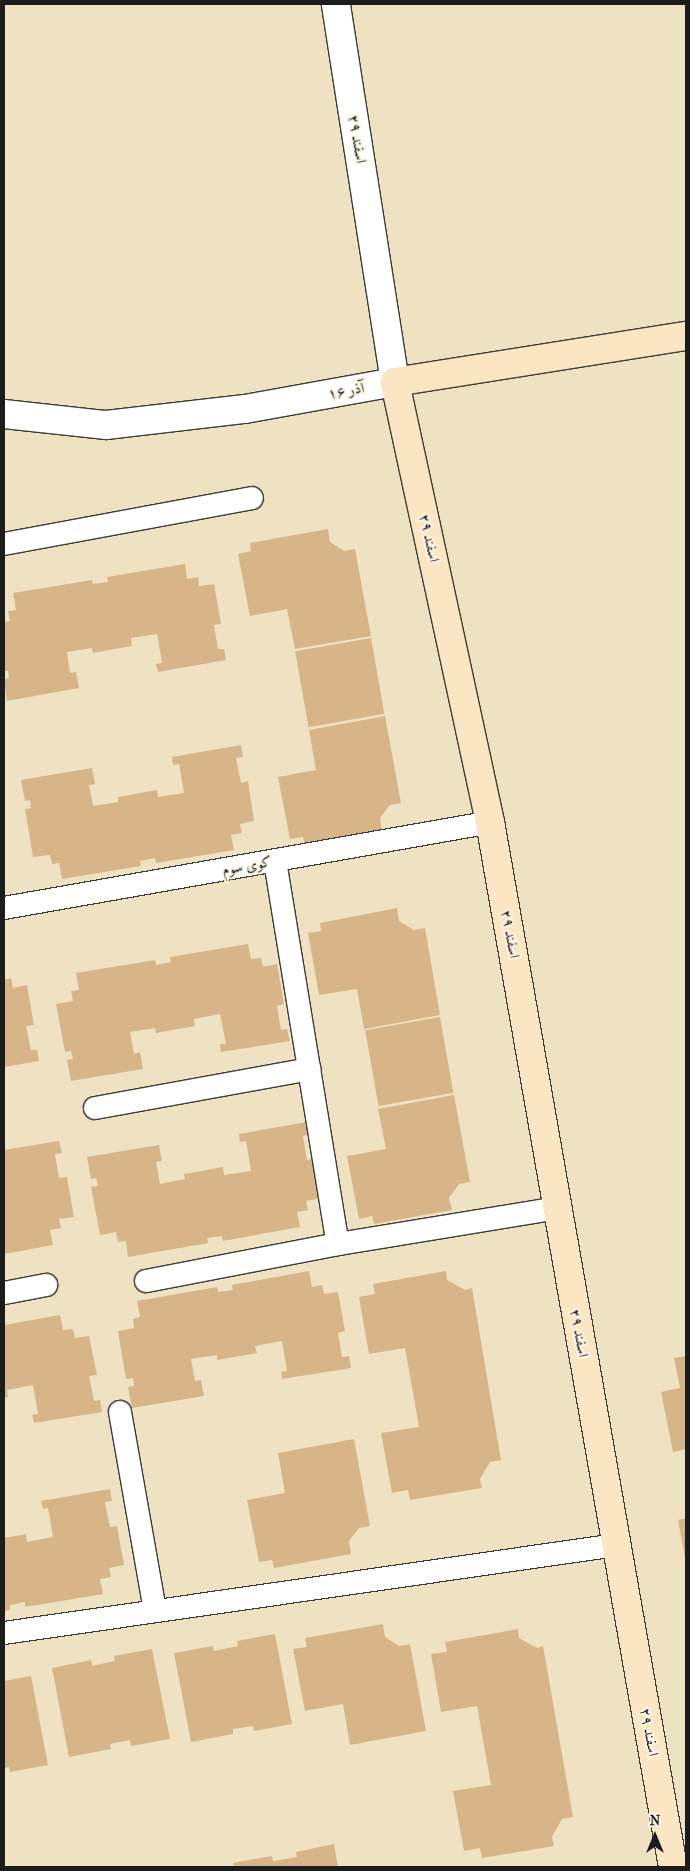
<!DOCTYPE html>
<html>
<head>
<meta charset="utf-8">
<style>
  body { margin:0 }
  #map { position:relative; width:690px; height:1871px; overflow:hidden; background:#efe2c2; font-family:"IM FELL French Canon",Amiri,serif }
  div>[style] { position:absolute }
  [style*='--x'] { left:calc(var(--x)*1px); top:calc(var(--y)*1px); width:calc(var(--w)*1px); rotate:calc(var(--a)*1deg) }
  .building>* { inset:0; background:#d8b588; transform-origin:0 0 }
  .roads { filter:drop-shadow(1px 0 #3c3a35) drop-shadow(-1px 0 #3c3a35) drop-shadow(0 1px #3c3a35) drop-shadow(0 -1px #3c3a35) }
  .minor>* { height:22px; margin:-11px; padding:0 11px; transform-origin:11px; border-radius:11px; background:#fff }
  .tertiary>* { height:28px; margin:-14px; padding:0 14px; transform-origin:14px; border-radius:14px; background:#fff }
  .secondary>* { height:28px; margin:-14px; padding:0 14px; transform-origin:14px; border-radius:14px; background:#fbe6c4 }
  span { translate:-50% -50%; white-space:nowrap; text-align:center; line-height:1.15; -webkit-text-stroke:4px #fcf5e5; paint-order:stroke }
  .street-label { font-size:15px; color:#1c1c1c }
  .frame { position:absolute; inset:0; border:5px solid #1c1c1c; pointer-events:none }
  .north { position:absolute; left:630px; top:1811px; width:50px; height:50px; -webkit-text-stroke:4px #fcf5e5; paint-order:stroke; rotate:0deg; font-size:14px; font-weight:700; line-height:20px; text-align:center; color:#1c1c1c }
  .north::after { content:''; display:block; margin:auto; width:18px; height:22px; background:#1c1c1c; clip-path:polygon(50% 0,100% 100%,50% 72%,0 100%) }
</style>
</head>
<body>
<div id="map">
  <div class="building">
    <i style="clip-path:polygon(328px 529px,330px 542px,344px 551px,355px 549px,371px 636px,295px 649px,287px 609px,250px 616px,238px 554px,251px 551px,250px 543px)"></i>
    <i style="clip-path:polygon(185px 564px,187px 579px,198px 577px,199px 586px,214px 584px,221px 624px,214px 625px,218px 649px,224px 649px,226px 660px,158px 672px,156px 664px,162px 663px,157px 634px,131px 638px,132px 646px,93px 653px,92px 648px,67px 652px,70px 673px,76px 672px,79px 688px,7px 701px,4px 679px,9px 678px,8px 671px,4px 671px,4px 622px,10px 621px,8px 611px,16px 610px,13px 593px,92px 580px,93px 584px,108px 582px,107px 577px)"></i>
    <i style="left:371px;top:638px;width:77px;height:77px;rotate:80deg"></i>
    <i style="clip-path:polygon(385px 716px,401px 803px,390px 805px,380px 818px,382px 831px,305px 845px,303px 837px,290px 839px,278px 777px,316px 770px,309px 730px)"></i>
    <i style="clip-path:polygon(241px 745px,243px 757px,236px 758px,241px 783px,248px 781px,254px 821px,240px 824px,242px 833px,231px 835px,234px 850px,156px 863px,155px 858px,140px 861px,141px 866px,62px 879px,59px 863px,52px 864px,50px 855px,33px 857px,25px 809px,31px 808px,30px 800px,25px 801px,21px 780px,92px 768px,95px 784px,89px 785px,93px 806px,118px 802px,118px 797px,157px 790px,158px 797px,184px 793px,179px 764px,173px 765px,172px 757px)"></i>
    <i style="clip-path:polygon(397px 908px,399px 921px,414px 930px,425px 928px,440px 1015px,364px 1029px,357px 989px,319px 995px,308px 933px,321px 931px,320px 923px)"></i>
    <i style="clip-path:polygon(248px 944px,251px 959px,261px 958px,263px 967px,277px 964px,284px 1004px,277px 1006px,281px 1030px,287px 1029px,290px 1041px,221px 1052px,220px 1044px,226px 1044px,220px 1014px,194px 1019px,195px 1026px,156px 1033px,155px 1028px,130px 1032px,134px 1054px,140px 1052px,143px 1069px,71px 1081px,67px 1060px,73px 1059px,71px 1051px,65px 1052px,56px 1004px,73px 1001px,71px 991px,79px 990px,76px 973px,155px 960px,156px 965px,171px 962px,170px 957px)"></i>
    <i style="clip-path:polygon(11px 978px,13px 988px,27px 985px,34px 1025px,26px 1026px,31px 1050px,37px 1050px,39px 1061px,4px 1067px,4px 980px)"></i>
    <i style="left:440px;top:1017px;width:77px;height:76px;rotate:80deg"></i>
    <i style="clip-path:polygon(454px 1095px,470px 1182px,459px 1184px,449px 1198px,452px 1210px,374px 1224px,372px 1216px,359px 1219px,347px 1156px,386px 1149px,378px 1109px)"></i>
    <i style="clip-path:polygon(307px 1122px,309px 1134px,303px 1136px,307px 1160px,314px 1159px,321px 1198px,306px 1201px,308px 1210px,297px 1212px,300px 1227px,223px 1241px,222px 1236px,207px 1238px,208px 1243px,128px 1257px,126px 1241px,118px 1242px,116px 1232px,100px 1235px,91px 1187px,98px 1186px,96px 1178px,91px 1179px,87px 1157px,159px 1145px,162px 1161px,156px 1162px,160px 1184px,185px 1179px,184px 1174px,223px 1167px,224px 1175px,251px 1171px,246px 1141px,240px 1142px,239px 1134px)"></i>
    <i style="clip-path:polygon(59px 1141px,62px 1153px,55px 1154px,59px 1178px,67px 1177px,74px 1217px,59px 1219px,61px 1228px,50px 1230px,53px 1245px,4px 1254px,4px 1150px)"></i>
    <i style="clip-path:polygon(309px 1271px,312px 1287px,322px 1285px,324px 1294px,338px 1292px,345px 1331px,338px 1333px,342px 1357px,349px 1356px,351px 1368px,282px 1379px,281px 1372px,287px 1371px,282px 1341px,255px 1346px,257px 1353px,217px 1360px,217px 1355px,191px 1359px,195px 1381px,201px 1380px,204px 1396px,132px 1408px,128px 1387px,134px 1386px,133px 1378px,126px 1379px,118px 1331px,134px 1328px,133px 1319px,140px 1317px,137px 1301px,217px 1287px,218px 1292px,233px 1290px,232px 1285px)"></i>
    <i style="clip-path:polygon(446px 1271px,447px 1280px,465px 1290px,472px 1288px,501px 1460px,490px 1462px,480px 1479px,482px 1488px,410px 1500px,408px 1490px,392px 1493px,381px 1433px,419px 1427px,405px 1348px,369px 1354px,359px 1297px,375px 1294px,373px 1284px)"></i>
    <i style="clip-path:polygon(60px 1315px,63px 1330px,73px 1329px,75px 1338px,89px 1336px,97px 1375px,89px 1376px,94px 1401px,100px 1400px,102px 1412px,34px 1423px,32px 1415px,38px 1414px,33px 1385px,7px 1390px,8px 1397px,4px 1398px,4px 1325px)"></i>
    <i style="clip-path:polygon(686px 1356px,686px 1449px,673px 1452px,661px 1392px,680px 1388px,674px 1358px)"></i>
    <i style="clip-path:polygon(354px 1439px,370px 1526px,359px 1528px,349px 1541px,351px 1554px,274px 1568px,272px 1560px,259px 1562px,247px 1500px,285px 1493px,278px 1453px)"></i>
    <i style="clip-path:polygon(110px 1489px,112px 1501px,105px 1502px,110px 1527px,117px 1526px,124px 1565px,109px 1568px,111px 1577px,100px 1579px,103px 1594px,25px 1607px,25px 1602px,10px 1605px,10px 1610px,4px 1611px,4px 1538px,26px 1534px,27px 1542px,53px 1537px,48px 1508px,43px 1509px,41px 1501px)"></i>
    <i style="clip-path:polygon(686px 1518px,686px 1558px,685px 1558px,678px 1520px)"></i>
    <i style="clip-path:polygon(383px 1624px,385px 1637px,399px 1646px,410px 1644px,426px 1731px,350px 1745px,343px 1704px,305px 1711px,293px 1649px,307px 1647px,305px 1638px)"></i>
    <i style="clip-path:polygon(518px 1629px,519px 1638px,537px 1648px,543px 1646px,573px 1817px,562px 1819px,552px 1837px,554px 1846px,482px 1858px,480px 1848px,464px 1851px,453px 1791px,491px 1785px,477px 1706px,441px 1712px,431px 1654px,447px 1652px,445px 1642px)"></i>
    <i style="clip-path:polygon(275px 1634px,292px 1724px,254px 1731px,253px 1726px,233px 1729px,233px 1734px,191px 1742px,174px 1653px,213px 1646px,214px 1651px,238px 1646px,237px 1641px)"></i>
    <i style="clip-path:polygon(152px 1649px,170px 1739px,131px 1746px,130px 1740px,110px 1744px,111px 1749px,69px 1757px,52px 1668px,91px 1660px,92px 1666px,115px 1661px,114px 1656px)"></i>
    <i style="clip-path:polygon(31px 1676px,48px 1765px,10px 1772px,9px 1767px,4px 1768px,4px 1681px)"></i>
    <i style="clip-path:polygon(334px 1844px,338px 1867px,234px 1867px,233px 1863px,272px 1856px,273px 1861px,297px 1857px,296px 1852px)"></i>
  </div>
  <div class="roads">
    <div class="minor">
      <i style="--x:4;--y:544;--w:252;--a:-10.5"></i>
      <i style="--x:275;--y:861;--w:388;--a:80.7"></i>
      <i style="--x:4;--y:908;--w:494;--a:-10"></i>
      <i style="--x:95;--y:1108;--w:218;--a:-10.3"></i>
      <i style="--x:146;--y:1281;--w:196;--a:-10.9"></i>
      <i style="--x:338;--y:1244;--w:222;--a:-9.3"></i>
      <i style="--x:4;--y:1293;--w:43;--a:-10.8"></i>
      <i style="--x:120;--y:1412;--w:202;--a:80"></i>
      <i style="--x:4;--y:1633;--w:618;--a:-8.18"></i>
    </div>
    <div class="tertiary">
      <i style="--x:4;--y:414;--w:103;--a:6.2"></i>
      <i style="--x:106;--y:425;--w:140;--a:-6.6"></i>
      <i style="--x:245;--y:409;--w:152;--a:-10.2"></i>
      <i style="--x:395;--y:382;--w:383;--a:-98.9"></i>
    </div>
    <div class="secondary">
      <i style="--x:673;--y:1867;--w:1061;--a:-99.93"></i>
      <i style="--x:490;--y:822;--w:450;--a:-102.2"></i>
      <i style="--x:395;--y:382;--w:295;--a:-9"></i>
    </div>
  </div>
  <div class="street-label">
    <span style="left:357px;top:139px;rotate:81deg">۲۹ اسفند</span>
    <span style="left:346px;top:391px;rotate:-10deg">۱۶ آذر</span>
    <span style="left:429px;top:538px;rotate:78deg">۲۹ اسفند</span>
    <span style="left:247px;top:866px;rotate:-10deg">کوی سوم</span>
    <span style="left:510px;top:934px;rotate:80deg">۲۹ اسفند</span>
    <span style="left:579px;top:1333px;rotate:80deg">۲۹ اسفند</span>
    <span style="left:649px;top:1732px;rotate:80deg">۲۹ اسفند</span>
  </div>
  <div class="frame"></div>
  <div class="north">N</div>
</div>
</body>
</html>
